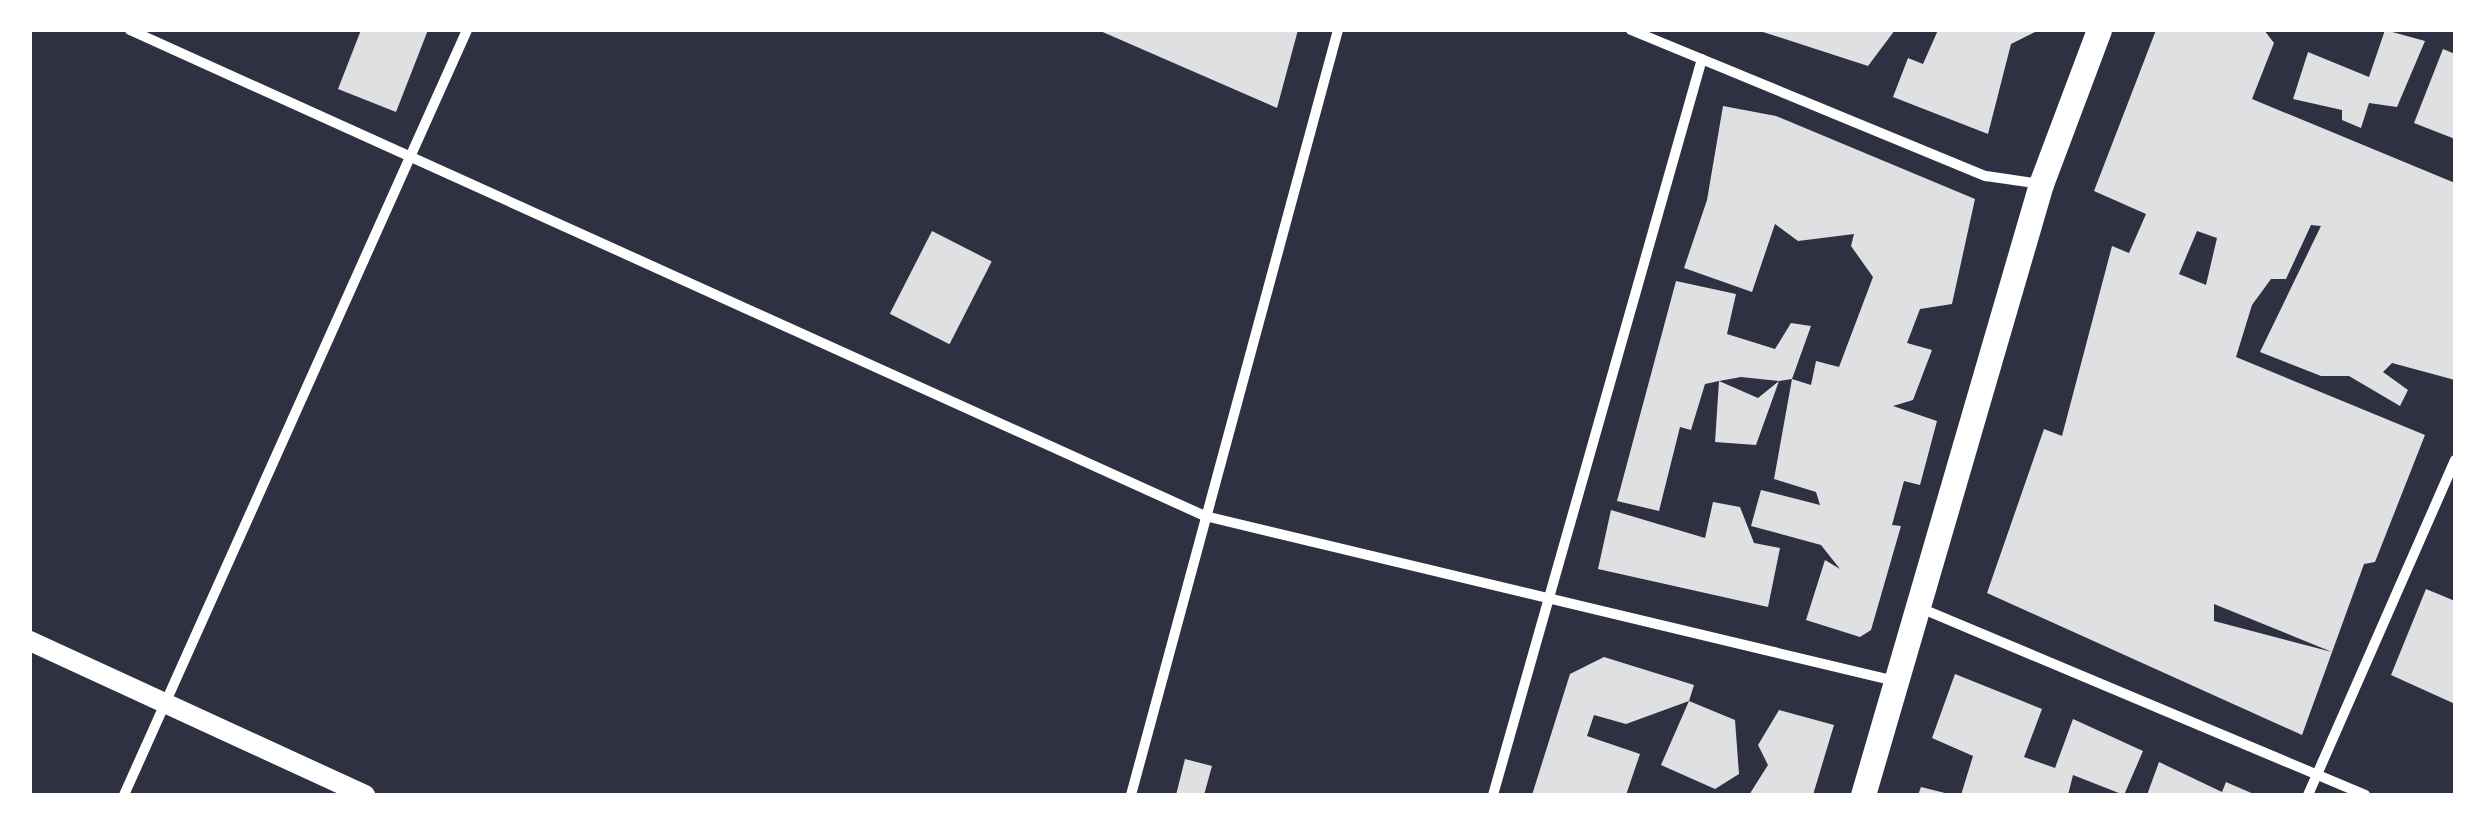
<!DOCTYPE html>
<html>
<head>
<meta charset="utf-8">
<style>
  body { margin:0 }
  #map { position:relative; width:2485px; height:825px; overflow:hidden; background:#2d3142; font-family:"Exo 2",sans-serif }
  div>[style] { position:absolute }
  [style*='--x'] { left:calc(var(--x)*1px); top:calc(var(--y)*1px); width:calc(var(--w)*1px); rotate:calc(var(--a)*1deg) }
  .building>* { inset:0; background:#e0e0e3; transform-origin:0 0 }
  .minor>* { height:10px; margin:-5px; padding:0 5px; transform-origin:5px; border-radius:5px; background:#fff }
  .secondary>* { height:20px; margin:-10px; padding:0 10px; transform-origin:10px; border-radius:10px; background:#fff }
  .primary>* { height:25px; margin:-12.5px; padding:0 12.5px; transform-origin:12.5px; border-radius:12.5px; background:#fff }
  span { translate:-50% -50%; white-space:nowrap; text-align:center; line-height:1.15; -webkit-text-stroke:10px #fff; paint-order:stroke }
  .frame { position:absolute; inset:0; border:32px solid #fff; pointer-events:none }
</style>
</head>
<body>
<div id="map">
  <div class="building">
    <i style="clip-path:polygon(361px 30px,428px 30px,396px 112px,338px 89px)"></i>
    <i style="clip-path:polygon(1098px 30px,1298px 30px,1277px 108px)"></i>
    <i style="clip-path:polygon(1757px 30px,1895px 30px,1868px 66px)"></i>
    <i style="clip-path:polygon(1938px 30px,2039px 30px,2011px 44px,1988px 134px,1893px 97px,1908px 58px,1923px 64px)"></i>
    <i style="clip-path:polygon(evenodd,2156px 30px,2264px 30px,2274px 43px,2252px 99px,2455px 183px,2455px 380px,2392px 363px,2383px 372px,2408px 390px,2400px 406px,2349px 376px,2321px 376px,2260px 352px,2321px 226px,2311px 225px,2286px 279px,2271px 279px,2252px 305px,2236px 357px,2425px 435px,2375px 562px,2364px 564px,2302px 735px,1987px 593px,2044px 429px,2062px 436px,2112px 246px,2129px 253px,2146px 214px,2094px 191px,2156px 30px,2197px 231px,2217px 238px,2206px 285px,2179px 274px,2197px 231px,2156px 30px,2214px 604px,2332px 652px,2214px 621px,2214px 604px)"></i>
    <i style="clip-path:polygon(2385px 30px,2425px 41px,2397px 107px,2369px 103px,2361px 128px,2342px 120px,2342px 110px,2293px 99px,2308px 52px,2369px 77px)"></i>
    <i style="clip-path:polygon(2443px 49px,2455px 54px,2455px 139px,2414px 123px)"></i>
    <i style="clip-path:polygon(evenodd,1723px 106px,1776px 116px,1975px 199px,1952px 304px,1920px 309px,1907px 343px,1932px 350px,1913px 400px,1893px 406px,1937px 421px,1920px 485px,1904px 481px,1892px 525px,1901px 526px,1871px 630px,1860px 637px,1806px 620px,1825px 560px,1840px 569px,1821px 545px,1751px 526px,1761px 490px,1820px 505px,1816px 492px,1774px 479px,1792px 379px,1779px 381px,1756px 445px,1715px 442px,1719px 381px,1705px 384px,1691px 430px,1680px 427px,1659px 511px,1617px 501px,1676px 281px,1736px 294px,1727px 334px,1775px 349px,1791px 323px,1811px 326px,1792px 379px,1811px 385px,1816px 361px,1839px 367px,1873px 277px,1851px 246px,1854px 234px,1798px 241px,1775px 224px,1752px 292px,1684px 268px,1707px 200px,1723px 106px,1741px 377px,1779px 381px,1758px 398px,1719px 381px,1741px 377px)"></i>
    <i style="left:932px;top:231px;width:67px;height:93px;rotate:27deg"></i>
    <i style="clip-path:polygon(1713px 502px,1740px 507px,1754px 543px,1780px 548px,1768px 607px,1598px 569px,1611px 510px,1705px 538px)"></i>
    <i style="clip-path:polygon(2426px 589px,2455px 601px,2455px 704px,2391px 675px)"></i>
    <i style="clip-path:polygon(1604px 657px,1694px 685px,1689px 701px,1626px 724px,1594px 715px,1587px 736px,1640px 754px,1626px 795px,1532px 795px,1570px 674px)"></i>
    <i style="clip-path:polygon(1955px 674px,2042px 709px,2024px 757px,2055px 768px,2073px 719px,2143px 751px,2124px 795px,2073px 775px,2068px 795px,1961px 795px,1973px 756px,1932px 738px)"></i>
    <i style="clip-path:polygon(1689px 701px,1735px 720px,1739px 774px,1715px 789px,1661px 765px)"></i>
    <i style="clip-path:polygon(1779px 710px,1834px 725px,1813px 795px,1749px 795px,1768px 765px,1758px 745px)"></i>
    <i style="clip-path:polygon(1185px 759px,1212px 766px,1204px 795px,1176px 795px)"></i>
    <i style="clip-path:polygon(2159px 762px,2222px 792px,2226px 782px,2256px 795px,2147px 795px)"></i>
    <i style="clip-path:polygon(1921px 787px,1949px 794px,1948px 795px,1918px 795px)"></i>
  </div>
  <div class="minor">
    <i style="--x:130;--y:30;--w:1180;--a:24.33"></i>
    <i style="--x:1205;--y:516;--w:709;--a:13.45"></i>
    <i style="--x:1631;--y:30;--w:384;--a:22.4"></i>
    <i style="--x:1986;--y:176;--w:56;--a:8.3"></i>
    <i style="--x:1918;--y:607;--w:485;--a:22.8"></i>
    <i style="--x:124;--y:795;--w:838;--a:-65.85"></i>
    <i style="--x:1131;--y:795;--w:793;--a:-74.86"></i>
    <i style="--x:1493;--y:795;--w:765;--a:-74.15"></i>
    <i style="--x:2308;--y:795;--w:366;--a:-66.3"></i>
  </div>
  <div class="secondary">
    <i style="--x:30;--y:641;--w:369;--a:24.7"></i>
  </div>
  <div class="primary">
    <i style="--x:1863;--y:795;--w:636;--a:-73.76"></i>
    <i style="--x:2041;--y:184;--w:165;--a:-69.4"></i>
  </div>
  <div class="frame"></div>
</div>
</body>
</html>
